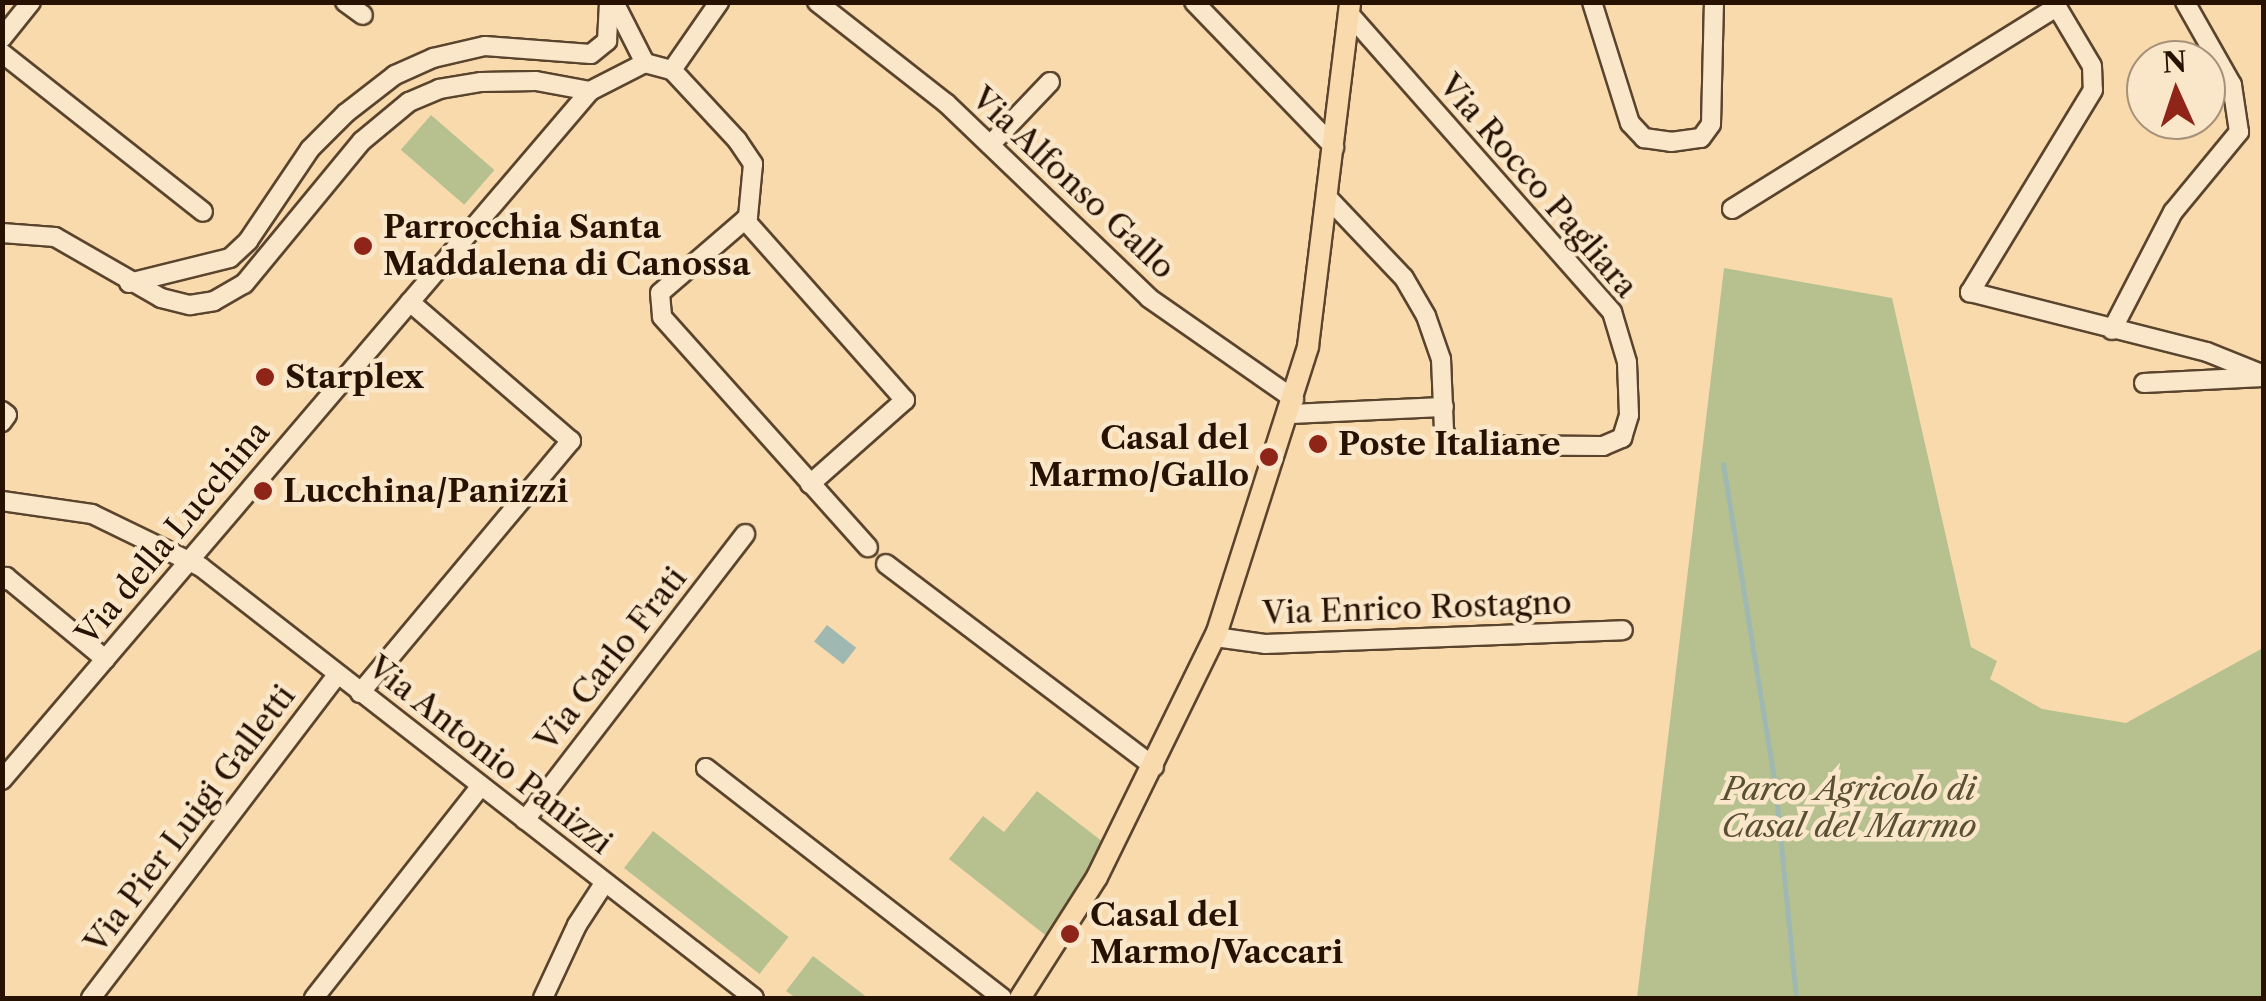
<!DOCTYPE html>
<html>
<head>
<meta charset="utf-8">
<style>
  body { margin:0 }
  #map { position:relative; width:2266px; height:1001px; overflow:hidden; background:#f8daad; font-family:"Libre Caslon Text",serif }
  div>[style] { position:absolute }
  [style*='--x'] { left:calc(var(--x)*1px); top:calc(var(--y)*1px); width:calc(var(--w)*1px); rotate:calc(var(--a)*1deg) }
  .green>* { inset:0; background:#b7c18f; transform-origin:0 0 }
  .water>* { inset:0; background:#9fb9b2; transform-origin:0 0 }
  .stream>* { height:5px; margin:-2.5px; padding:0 2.5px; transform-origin:2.5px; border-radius:2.5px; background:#9fb9b2 }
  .roads { filter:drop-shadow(2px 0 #5b442d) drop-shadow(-2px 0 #5b442d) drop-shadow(0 2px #5b442d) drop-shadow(0 -2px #5b442d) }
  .minor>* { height:18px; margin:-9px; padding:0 9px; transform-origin:9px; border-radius:9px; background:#fae7ca }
  .major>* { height:20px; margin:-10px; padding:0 10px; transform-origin:10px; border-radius:10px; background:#f8daad }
  .dots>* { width:28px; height:28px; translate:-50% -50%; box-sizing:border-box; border:5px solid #fae7ca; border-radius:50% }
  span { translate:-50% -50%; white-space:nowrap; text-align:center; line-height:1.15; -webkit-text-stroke:9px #fae7ca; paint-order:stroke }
  .street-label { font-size:32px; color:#271202 }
  .poi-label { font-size:32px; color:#271202; font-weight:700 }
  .left { translate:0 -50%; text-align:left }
  .right { translate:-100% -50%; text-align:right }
  .park-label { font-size:32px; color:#594f33; font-style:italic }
  .frame { position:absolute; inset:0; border:5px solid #271202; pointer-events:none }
  .north { position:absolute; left:2126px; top:40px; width:100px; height:100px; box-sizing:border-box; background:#fae7ca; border:2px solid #a6927a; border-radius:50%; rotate:357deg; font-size:28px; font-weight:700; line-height:40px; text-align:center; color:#271202 }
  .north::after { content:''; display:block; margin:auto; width:35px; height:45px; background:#8f2418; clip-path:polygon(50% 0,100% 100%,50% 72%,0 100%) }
</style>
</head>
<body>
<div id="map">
  <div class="green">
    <i style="left:431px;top:115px;width:84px;height:46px;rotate:41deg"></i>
    <i style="clip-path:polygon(1724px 268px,1892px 298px,1971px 647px,1997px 661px,1990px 679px,2042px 709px,2126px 723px,2263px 648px,2263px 998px,1637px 998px)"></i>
    <i style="clip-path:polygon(1037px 791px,1103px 842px,1049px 938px,949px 859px,983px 816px,1004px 832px)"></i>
    <i style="left:653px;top:831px;width:172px;height:47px;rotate:38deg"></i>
    <i style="clip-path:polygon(813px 956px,868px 998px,796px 998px,786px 991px)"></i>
  </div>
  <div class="water">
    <i style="left:827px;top:625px;width:37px;height:21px;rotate:38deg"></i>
  </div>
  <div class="stream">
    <i style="--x:1723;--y:464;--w:324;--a:80.8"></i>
    <i style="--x:1775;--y:784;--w:215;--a:84.4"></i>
  </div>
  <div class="roads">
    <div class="minor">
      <i style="--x:345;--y:2;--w:22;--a:36"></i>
      <i style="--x:614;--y:2;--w:68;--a:63.1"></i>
      <i style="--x:817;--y:2;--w:164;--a:38.1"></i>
      <i style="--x:946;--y:103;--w:281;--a:43.8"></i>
      <i style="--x:1149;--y:298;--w:177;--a:34.9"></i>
      <i style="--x:1194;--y:2;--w:202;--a:46"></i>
      <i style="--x:1592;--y:2;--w:127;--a:72.6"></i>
      <i style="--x:1630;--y:123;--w:21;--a:47"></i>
      <i style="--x:1644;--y:138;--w:27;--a:8"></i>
      <i style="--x:1671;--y:142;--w:30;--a:-8"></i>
      <i style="--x:1701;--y:138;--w:17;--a:-54"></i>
      <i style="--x:1711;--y:124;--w:122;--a:-88.6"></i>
      <i style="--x:2054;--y:2;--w:74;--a:59.3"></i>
      <i style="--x:2092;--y:66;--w:24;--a:88"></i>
      <i style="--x:2093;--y:90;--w:237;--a:121.3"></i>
      <i style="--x:1970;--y:292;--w:244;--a:14.2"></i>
      <i style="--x:2207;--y:352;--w:61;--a:22"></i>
      <i style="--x:2;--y:38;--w:46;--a:-51.1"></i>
      <i style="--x:2;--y:53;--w:256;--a:38.3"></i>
      <i style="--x:672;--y:70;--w:83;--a:-55.3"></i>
      <i style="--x:990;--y:145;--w:87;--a:-46.4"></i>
      <i style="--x:1328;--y:198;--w:110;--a:46.5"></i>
      <i style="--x:1404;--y:278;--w:44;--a:59.9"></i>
      <i style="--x:1426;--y:316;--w:46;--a:70.8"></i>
      <i style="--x:1441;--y:359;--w:71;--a:87.6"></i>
      <i style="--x:1444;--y:430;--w:16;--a:68"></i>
      <i style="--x:1450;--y:445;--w:153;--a:0.4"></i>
      <i style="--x:1603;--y:446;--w:21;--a:-23"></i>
      <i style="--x:1622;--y:438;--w:24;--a:-73"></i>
      <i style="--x:1629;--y:415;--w:53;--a:-92.2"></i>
      <i style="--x:1627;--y:362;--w:52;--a:-106.7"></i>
      <i style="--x:1612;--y:312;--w:399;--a:-131.4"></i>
      <i style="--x:1732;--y:209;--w:383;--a:-31.9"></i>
      <i style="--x:745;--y:220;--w:241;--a:48.4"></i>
      <i style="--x:905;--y:400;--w:127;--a:138.5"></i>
      <i style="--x:2;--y:233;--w:53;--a:4.3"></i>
      <i style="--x:55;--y:237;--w:122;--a:29.9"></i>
      <i style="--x:161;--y:298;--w:30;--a:14"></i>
      <i style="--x:190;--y:305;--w:24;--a:-9"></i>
      <i style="--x:214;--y:301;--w:34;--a:-30"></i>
      <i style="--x:244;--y:284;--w:185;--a:-50.5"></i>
      <i style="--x:362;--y:141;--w:61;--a:-39.7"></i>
      <i style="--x:409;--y:102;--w:33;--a:-23"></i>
      <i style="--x:439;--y:89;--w:43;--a:-9.5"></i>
      <i style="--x:481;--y:82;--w:55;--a:-1"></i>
      <i style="--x:536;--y:81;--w:55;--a:10.5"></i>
      <i style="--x:129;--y:283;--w:104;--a:-13.9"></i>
      <i style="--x:230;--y:258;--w:25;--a:-43"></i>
      <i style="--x:248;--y:241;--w:111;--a:-56"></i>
      <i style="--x:310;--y:149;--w:51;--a:-45"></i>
      <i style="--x:346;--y:113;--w:62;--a:-37.8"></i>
      <i style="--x:395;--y:75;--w:42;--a:-24.1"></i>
      <i style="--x:433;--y:58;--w:53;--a:-13"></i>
      <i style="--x:485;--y:46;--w:106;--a:4.3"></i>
      <i style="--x:591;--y:54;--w:21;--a:-39"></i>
      <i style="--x:607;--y:41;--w:39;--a:-87"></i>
      <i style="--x:2112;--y:330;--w:133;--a:-62.7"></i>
      <i style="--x:2173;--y:212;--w:104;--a:-50.5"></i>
      <i style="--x:2239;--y:132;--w:48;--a:-98.5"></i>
      <i style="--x:2232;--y:85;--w:95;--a:-119.5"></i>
      <i style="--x:2144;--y:383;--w:119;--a:-2.9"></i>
      <i style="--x:2;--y:411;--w:6;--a:39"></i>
      <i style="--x:7;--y:415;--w:9;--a:126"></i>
      <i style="--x:1289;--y:414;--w:155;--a:-2.6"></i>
      <i style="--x:2;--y:501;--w:91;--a:8.2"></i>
      <i style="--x:92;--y:514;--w:121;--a:25.9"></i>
      <i style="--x:201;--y:567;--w:701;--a:37.93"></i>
      <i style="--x:886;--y:564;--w:336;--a:37.1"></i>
      <i style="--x:2;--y:581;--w:6;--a:-45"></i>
      <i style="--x:6;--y:577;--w:129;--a:39.6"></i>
      <i style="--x:1215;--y:637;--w:50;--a:8"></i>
      <i style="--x:1265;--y:644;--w:358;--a:-2.2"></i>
      <i style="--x:360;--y:693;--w:329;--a:-50.1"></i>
      <i style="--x:571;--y:441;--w:213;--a:-139.2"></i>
      <i style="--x:706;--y:768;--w:375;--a:37.8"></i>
      <i style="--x:2;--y:780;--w:906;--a:-49.52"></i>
      <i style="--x:590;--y:91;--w:62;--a:-27"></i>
      <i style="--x:645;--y:63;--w:28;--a:15"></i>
      <i style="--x:672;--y:70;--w:96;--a:47.1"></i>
      <i style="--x:737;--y:140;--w:29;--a:56"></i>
      <i style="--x:753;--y:164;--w:53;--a:95.4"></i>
      <i style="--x:748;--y:217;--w:116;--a:139.2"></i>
      <i style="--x:660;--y:293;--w:24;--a:85"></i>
      <i style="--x:662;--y:317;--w:309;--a:48.2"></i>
      <i style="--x:525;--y:820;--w:361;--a:-52.4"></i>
      <i style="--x:91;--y:998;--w:406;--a:-52.7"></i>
      <i style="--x:314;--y:998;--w:268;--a:-51.8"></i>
      <i style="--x:543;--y:998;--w:81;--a:-65"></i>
      <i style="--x:577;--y:925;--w:51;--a:-56.9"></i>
    </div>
    <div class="major">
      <i style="--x:1020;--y:998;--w:143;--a:-57.5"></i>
      <i style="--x:1097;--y:877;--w:273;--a:-63.9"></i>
      <i style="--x:1217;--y:632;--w:300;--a:-72.3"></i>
      <i style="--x:1308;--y:346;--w:347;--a:-83"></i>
    </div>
  </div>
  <div class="dots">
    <i style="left:363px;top:246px;background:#8f2418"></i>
    <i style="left:265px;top:377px;background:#8f2418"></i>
    <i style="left:1318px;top:444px;background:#8f2418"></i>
    <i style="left:1269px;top:457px;background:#8f2418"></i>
    <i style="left:263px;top:491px;background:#8f2418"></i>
    <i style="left:1070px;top:934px;background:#8f2418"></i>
  </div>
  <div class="street-label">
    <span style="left:1073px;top:183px;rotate:43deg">Via Alfonso Gallo</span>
    <span style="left:1538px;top:186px;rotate:49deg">Via Rocco Pagliara</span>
    <span style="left:173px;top:533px;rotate:-50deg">Via della Lucchina</span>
    <span style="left:1417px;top:608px;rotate:-2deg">Via Enrico Rostagno</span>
    <span style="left:611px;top:659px;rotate:-52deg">Via Carlo Frati</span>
    <span style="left:490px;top:755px;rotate:38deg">Via Antonio Panizzi</span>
    <span style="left:190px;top:819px;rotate:-53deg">Via Pier Luigi Galletti</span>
  </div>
  <div class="poi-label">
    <span class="left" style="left:383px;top:246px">Parrocchia Santa<br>Maddalena di Canossa</span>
    <span class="left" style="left:285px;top:377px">Starplex</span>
    <span class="right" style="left:1249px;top:457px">Casal del<br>Marmo/Gallo</span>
    <span class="left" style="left:1338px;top:444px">Poste Italiane</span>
    <span class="left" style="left:283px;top:491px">Lucchina/Panizzi</span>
    <span class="left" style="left:1090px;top:934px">Casal del<br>Marmo/Vaccari</span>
  </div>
  <div class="park-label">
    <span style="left:1849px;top:808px">Parco Agricolo di<br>Casal del Marmo</span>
  </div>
  <div class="frame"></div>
  <div class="north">N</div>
</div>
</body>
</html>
